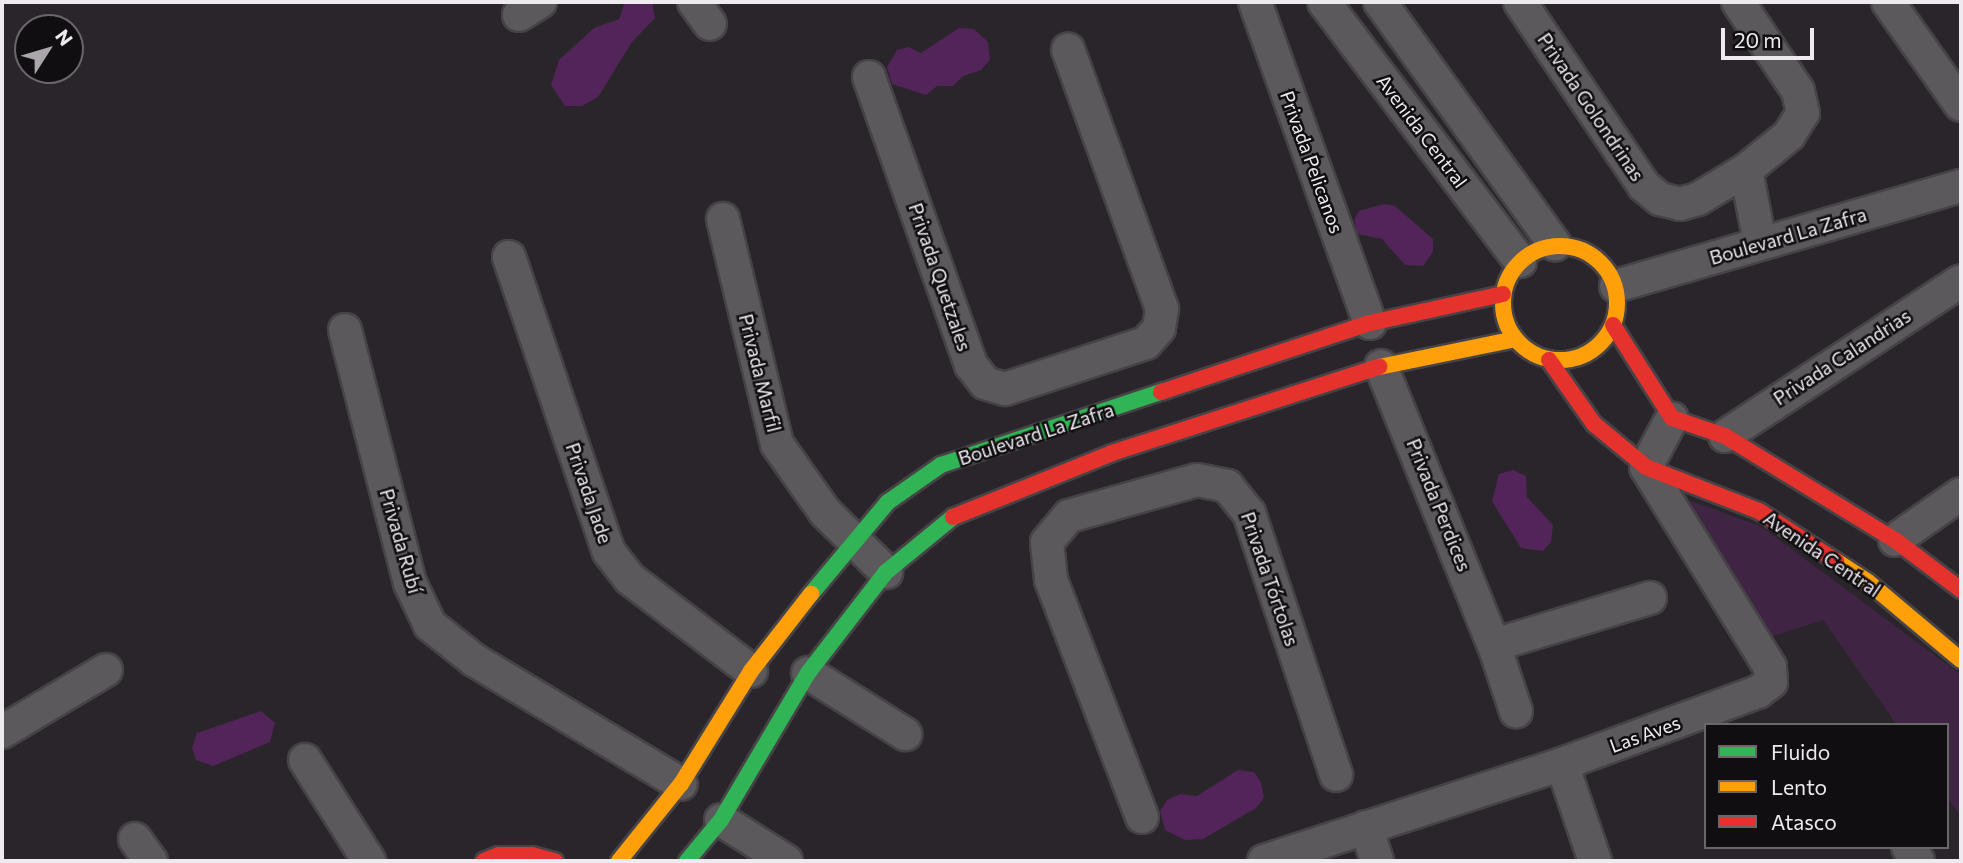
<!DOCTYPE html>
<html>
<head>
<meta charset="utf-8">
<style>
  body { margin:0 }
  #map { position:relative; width:1963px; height:863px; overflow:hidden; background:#2a252a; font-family:Commissioner,sans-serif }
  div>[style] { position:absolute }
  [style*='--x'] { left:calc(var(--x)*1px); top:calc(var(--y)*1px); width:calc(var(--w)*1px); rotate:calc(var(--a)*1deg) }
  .green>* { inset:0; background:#3f2543 }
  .water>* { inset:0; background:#53245a }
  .roads { filter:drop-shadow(2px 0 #464347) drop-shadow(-2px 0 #464347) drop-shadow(0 2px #464347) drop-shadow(0 -2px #464347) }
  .street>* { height:32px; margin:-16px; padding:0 16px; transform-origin:16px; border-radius:16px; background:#5c595d }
  .fast>* { height:16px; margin:-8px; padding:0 8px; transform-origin:8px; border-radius:8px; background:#30b455 }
  .slow>* { height:16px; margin:-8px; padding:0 8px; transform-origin:8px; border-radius:8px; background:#ff9f0a }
  .slow>.ring { margin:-8px; padding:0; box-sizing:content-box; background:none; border:16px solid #ff9f0a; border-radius:50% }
  .jam>* { height:16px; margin:-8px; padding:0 8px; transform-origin:8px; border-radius:8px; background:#e5322d }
  span { translate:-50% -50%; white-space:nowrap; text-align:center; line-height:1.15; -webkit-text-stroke:5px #110e12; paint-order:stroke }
  .street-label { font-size:19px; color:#efeaf0 }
  .frame { position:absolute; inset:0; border:4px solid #efeaf0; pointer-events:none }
  .legend { position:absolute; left:1704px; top:723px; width:245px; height:126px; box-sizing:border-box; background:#110e12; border:2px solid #6a666b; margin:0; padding:9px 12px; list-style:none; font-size:21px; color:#efeaf0 }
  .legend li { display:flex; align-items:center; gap:14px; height:35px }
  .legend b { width:35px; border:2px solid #6a666b }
  .north { position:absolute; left:14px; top:14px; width:70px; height:70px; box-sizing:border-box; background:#110e12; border:2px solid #6a666b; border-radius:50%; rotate:53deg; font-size:19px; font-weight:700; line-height:28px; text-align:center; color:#efeaf0 }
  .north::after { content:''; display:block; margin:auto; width:24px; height:32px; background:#aaa5ab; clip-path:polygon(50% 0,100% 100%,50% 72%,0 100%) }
  .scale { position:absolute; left:1721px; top:28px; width:93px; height:32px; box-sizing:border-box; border:4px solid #efeaf0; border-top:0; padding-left:9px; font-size:21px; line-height:24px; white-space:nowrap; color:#efeaf0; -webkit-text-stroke:5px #110e12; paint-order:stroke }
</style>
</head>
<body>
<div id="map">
  <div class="green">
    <i style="clip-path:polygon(1692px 501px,1762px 527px,1961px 675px,1961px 817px,1947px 797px,1947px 725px,1897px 725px,1823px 620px,1761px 640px,1683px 509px)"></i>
  </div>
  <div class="water">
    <i style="clip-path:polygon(625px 2px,652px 2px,655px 18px,632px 42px,598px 97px,582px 106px,565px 106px,551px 85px,559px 60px,594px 28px,619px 19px)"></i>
    <i style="clip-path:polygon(959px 28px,974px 29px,988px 42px,990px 60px,981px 70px,963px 76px,953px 86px,937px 86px,926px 95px,892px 84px,887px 67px,897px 50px,908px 47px,921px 53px)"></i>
    <i style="clip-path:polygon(1384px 204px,1395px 206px,1433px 239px,1433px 252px,1423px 266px,1405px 265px,1382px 239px,1357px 234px,1354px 220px,1359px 211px)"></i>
    <i style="clip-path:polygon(1513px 470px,1526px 476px,1527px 497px,1553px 525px,1551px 542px,1543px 551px,1521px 548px,1492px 501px,1499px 474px)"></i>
    <i style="clip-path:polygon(261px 711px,275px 723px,270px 742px,213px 766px,196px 760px,192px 748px,197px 733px)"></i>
    <i style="clip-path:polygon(1238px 770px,1254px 772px,1261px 782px,1264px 798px,1256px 808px,1203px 839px,1185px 840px,1165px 830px,1160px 811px,1167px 800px,1180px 794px,1197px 796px)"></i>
  </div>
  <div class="roads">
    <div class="street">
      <i style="--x:694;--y:2;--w:27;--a:54"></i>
      <i style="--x:1255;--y:2;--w:341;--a:70.3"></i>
      <i style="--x:1324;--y:2;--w:325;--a:52.9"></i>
      <i style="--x:1380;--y:2;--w:299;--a:54.2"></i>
      <i style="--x:1520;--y:2;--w:222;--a:56"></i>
      <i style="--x:1644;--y:186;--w:21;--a:39"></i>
      <i style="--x:1660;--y:199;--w:21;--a:14"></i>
      <i style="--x:1680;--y:204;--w:19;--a:-16"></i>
      <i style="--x:1698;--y:199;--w:56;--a:-31.1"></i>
      <i style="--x:1746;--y:170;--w:55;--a:-39.1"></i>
      <i style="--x:1789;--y:135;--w:26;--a:-58"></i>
      <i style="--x:1803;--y:113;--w:23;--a:-103"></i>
      <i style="--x:1798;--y:91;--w:107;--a:-124"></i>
      <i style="--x:1888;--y:2;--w:126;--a:54.7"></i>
      <i style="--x:519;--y:15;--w:25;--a:-32"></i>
      <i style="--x:869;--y:77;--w:306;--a:70.5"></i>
      <i style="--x:971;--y:365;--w:23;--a:52"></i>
      <i style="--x:985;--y:383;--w:21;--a:17"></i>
      <i style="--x:1005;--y:389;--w:148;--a:-18.1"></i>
      <i style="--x:1146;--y:343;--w:20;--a:-49"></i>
      <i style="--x:1159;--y:328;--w:19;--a:-81"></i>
      <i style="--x:1162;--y:309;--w:276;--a:-109.9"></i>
      <i style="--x:1746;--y:170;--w:74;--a:79.1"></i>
      <i style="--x:723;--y:219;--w:231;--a:76.5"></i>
      <i style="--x:777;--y:444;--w:83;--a:54.8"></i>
      <i style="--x:825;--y:512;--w:86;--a:44.5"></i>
      <i style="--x:509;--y:257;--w:311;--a:71.3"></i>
      <i style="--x:609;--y:552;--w:34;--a:52"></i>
      <i style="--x:630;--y:579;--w:152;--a:37.2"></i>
      <i style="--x:1616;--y:286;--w:359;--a:-16.2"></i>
      <i style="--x:345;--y:330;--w:261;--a:75.6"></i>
      <i style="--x:410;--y:583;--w:47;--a:64.5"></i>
      <i style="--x:430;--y:625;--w:56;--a:38.5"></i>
      <i style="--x:474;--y:660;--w:241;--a:30.9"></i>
      <i style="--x:1381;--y:366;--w:301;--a:68"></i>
      <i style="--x:1494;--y:645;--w:70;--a:71.6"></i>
      <i style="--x:1725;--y:436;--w:282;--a:-33.3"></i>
      <i style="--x:1895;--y:540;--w:80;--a:-34.9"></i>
      <i style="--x:1494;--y:645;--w:163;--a:-16.8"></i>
      <i style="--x:808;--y:673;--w:115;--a:32.2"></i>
      <i style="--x:2;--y:732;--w:121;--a:-30.8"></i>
      <i style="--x:305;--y:760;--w:120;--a:57.6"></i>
      <i style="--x:1562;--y:764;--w:102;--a:71.2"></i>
      <i style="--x:1142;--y:817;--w:254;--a:-111"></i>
      <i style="--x:1051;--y:580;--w:38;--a:-96"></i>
      <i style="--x:1047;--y:542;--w:34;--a:-50"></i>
      <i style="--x:1069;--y:516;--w:133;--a:-15.7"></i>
      <i style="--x:1197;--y:480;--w:31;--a:11"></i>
      <i style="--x:1227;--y:486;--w:35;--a:51"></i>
      <i style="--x:1249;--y:513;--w:276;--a:71.6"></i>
      <i style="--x:721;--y:820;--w:77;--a:32.2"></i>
      <i style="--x:1366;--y:827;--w:36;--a:72"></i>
      <i style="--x:135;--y:839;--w:27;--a:54"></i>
      <i style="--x:1908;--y:847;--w:17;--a:54"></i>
      <i style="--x:1264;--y:861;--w:313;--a:-18"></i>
      <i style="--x:1562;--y:764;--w:209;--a:-20.2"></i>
      <i style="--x:1758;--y:692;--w:16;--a:-38"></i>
      <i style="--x:1771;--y:682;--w:15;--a:-94"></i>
      <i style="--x:1770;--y:667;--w:235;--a:-121.8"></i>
      <i style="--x:1646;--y:467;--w:55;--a:-62"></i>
    </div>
    <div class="fast">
      <i style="--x:811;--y:594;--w:120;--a:-50.1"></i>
      <i style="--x:888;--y:502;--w:65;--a:-34.9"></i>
      <i style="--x:941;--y:465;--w:232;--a:-18.4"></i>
      <i style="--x:687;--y:861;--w:53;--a:-50.3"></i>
      <i style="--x:721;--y:820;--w:171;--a:-59.4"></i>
      <i style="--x:808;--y:673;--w:128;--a:-52.3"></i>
      <i style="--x:886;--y:572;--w:87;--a:-39.4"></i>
    </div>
    <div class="slow">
      <i class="ring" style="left:1503px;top:246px;width:98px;height:98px"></i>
      <i style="--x:1379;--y:367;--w:139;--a:-11.6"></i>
      <i style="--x:1836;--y:561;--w:38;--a:33"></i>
      <i style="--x:1868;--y:582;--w:121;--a:40"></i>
      <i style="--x:619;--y:861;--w:99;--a:-51.2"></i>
      <i style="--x:681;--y:784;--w:133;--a:-58.2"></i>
      <i style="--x:751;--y:671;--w:98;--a:-52.1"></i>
    </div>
    <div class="jam">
      <i style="--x:1613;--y:325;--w:110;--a:57.6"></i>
      <i style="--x:1672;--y:418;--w:56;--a:18.8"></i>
      <i style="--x:1725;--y:436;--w:199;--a:31.5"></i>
      <i style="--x:1895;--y:540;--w:83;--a:37.1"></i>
      <i style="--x:1549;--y:360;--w:78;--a:54.9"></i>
      <i style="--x:1594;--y:424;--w:67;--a:39.6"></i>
      <i style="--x:1646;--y:467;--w:121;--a:21.3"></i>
      <i style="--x:1759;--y:511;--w:92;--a:33"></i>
      <i style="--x:1161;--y:392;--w:220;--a:-18.3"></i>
      <i style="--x:1370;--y:323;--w:136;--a:-12.3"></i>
      <i style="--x:953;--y:517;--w:171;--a:-21.9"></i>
      <i style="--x:1112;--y:453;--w:281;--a:-17.9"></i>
      <i style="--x:484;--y:861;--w:16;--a:-22"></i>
      <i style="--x:499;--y:855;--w:33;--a:0"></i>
      <i style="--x:532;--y:855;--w:24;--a:15"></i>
    </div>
  </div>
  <div class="street-label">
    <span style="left:1591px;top:107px;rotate:56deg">Privada Golondrinas</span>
    <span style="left:1422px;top:131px;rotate:53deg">Avenida Central</span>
    <span style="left:1312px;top:162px;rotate:70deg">Privada Pelicanos</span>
    <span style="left:1788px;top:236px;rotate:-16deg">Boulevard La Zafra</span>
    <span style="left:940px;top:277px;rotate:71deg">Privada Quetzales</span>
    <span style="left:1842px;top:357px;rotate:-33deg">Privada Calandrias</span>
    <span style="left:760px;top:373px;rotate:76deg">Privada Marfil</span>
    <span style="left:1036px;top:434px;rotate:-18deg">Boulevard La Zafra</span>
    <span style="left:589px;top:493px;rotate:71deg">Privada Jade</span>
    <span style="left:1439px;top:505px;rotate:68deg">Privada Perdices</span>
    <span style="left:401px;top:541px;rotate:74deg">Privada Rubí</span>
    <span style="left:1822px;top:554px;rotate:34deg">Avenida Central</span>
    <span style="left:1270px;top:579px;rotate:71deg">Privada Tórtolas</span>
    <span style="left:1645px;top:734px;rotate:-20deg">Las Aves</span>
  </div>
  <div class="frame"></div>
  <ul class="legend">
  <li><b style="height:9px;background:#30b455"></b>Fluido</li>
  <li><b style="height:9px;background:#ff9f0a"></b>Lento</li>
  <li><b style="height:9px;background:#e5322d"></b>Atasco</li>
  </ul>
  <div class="north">N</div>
  <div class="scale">20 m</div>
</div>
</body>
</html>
